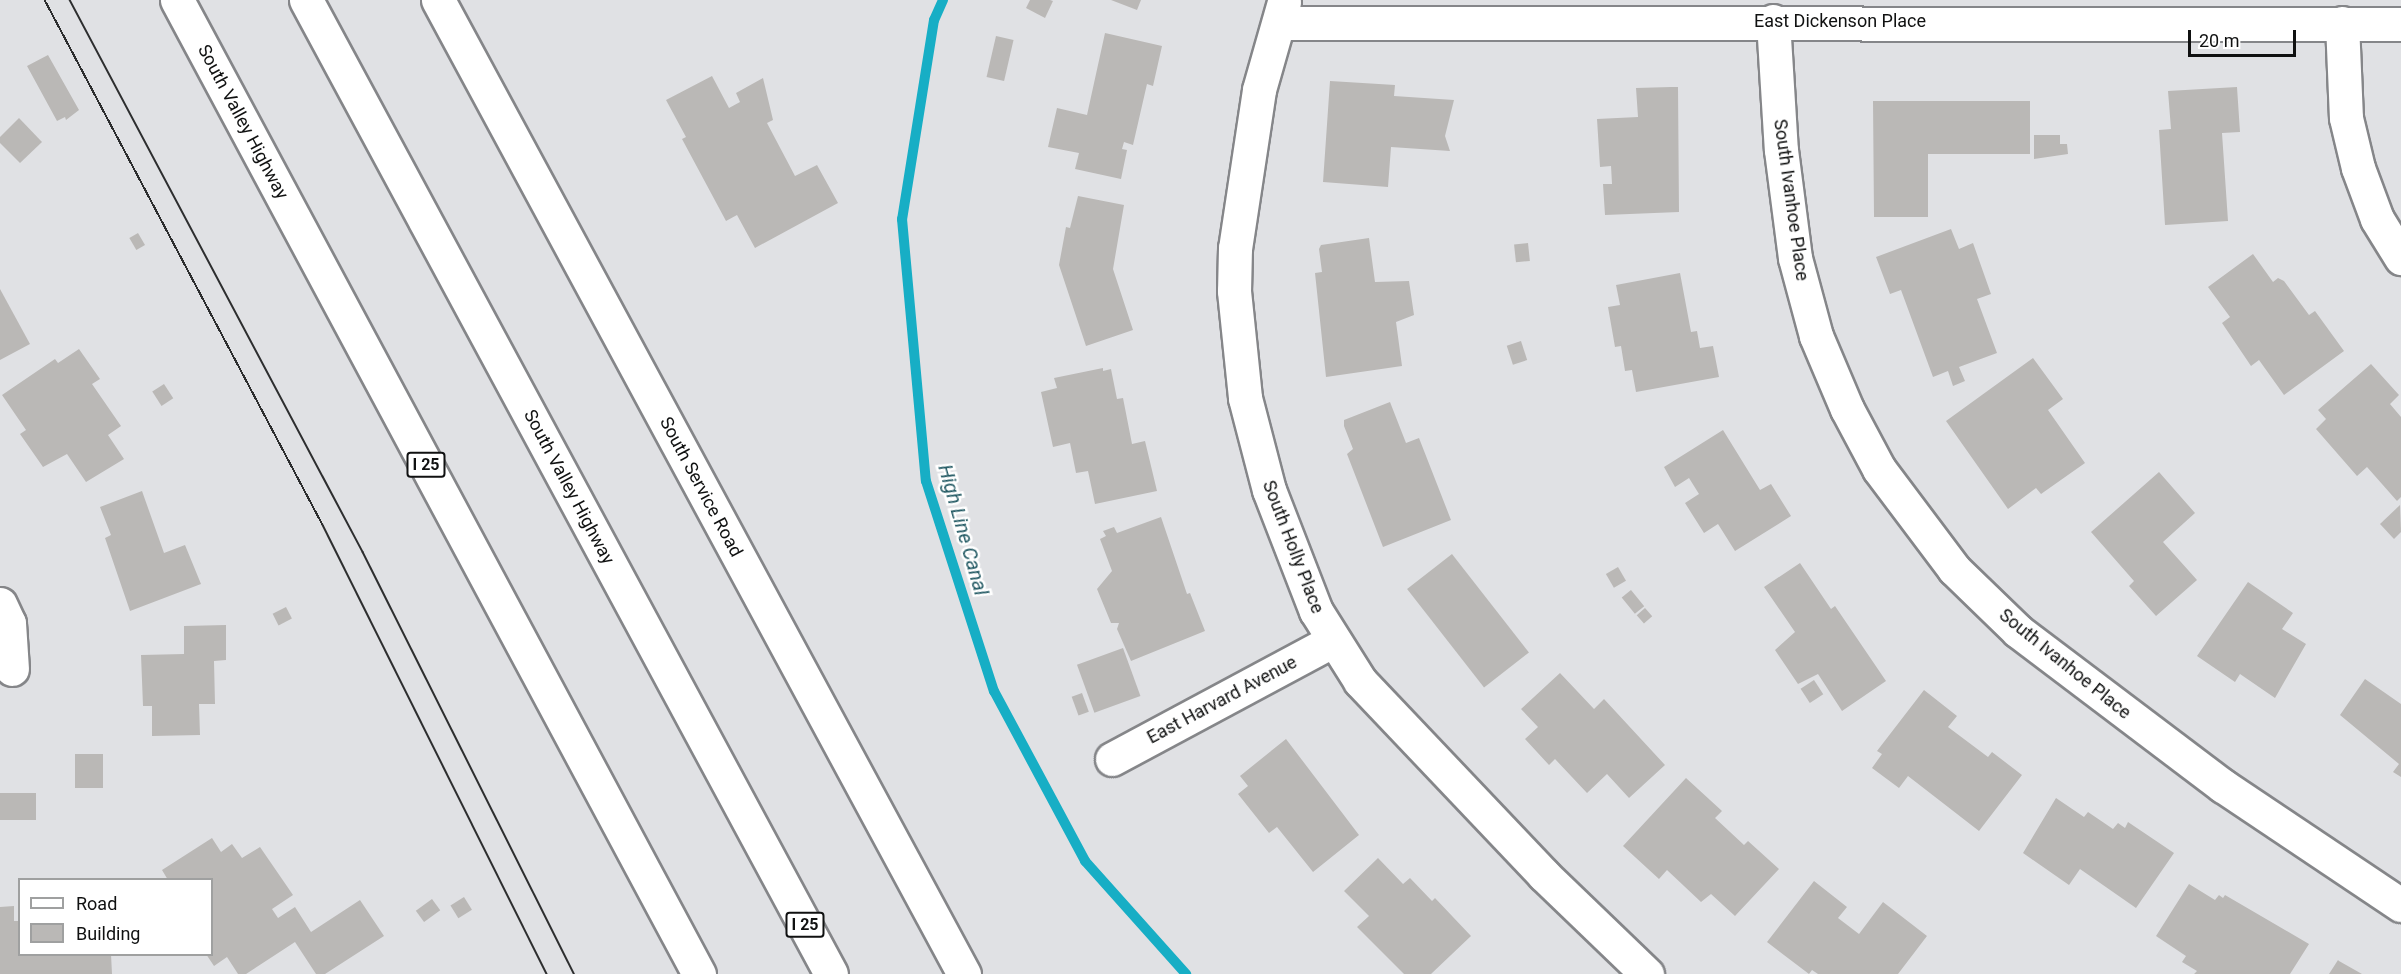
<!DOCTYPE html>
<html>
<head>
<meta charset="utf-8">
<style>
  body { margin:0 }
  #map { position:relative; width:2401px; height:974px; overflow:hidden; background:#e0e1e4; font-family:Roboto,sans-serif }
  div>[style] { position:absolute }
  [style*='--x'] { left:calc(var(--x)*1px); top:calc(var(--y)*1px); width:calc(var(--w)*1px); rotate:calc(var(--a)*1deg) }
  .stream>* { height:10px; margin:-5px; padding:0 5px; transform-origin:5px; border-radius:5px; background:#17aec5 }
  .building>* { inset:0; background:#bab8b6; transform-origin:0 0 }
  .roads { filter:drop-shadow(2px 0 #858689) drop-shadow(-2px 0 #858689) drop-shadow(0 2px #858689) drop-shadow(0 -2px #858689) }
  .street>* { height:33px; margin:-16.5px; padding:0 16.5px; transform-origin:16.5px; border-radius:16.5px; background:#fff }
  .secondary>* { height:33px; margin:-16.5px; padding:0 16.5px; transform-origin:16.5px; border-radius:16.5px; background:#fff }
  .highway>* { height:33px; margin:-16.5px; padding:0 16.5px; transform-origin:16.5px; border-radius:16.5px; background:#fff }
  .tram>* { height:1.5px; margin:-0.75px; padding:0 0.75px; transform-origin:0.75px; border-radius:0.75px; background:#2d2e2f }
  span { translate:-50% -50%; white-space:nowrap; text-align:center; line-height:1.15; -webkit-text-stroke:5px #fff; paint-order:stroke }
  .shield-label span { padding:2px 4px; background:#fff; border:2px solid; border-radius:4px; -webkit-text-stroke-width:0 }
  .shield-label { font-size:16px; color:#101111; font-weight:700 }
  .street-label { font-size:18px; color:#101111 }
  .water-label { font-size:20px; color:#225963; font-style:italic }
  .legend { position:absolute; left:18px; top:878px; width:195px; height:78px; box-sizing:border-box; background:#fff; border:2px solid #9fa0a0; margin:0; padding:8px 10px; list-style:none; font-size:18px; color:#101111 }
  .legend li { display:flex; align-items:center; gap:12px; height:30px }
  .legend b { width:30px; border:2px solid #9fa0a0 }
  .scale { position:absolute; left:2188px; top:30px; width:108px; height:27px; box-sizing:border-box; border:3px solid #101111; border-top:0; padding-left:8px; font-size:18px; line-height:21px; white-space:nowrap; color:#101111; -webkit-text-stroke:4px #fff; paint-order:stroke }
</style>
</head>
<body>
<div id="map">
  <div class="stream">
    <i style="--x:943;--y:0;--w:22;--a:114"></i>
    <i style="--x:934;--y:20;--w:202;--a:99.1"></i>
    <i style="--x:902;--y:219;--w:263;--a:84.8"></i>
    <i style="--x:926;--y:481;--w:221;--a:72.1"></i>
    <i style="--x:994;--y:691;--w:193;--a:61.8"></i>
    <i style="--x:1085;--y:861;--w:152;--a:48.2"></i>
  </div>
  <div class="building">
    <i style="clip-path:polygon(1030px 0,1050px 0,1053px 1px,1045px 18px,1026px 8px)"></i>
    <i style="clip-path:polygon(1111px 0,1141px 0,1137px 10px)"></i>
    <i style="clip-path:polygon(1105px 33px,1162px 46px,1153px 86px,1147px 84px,1133px 145px,1124px 142px,1122px 149px,1127px 150px,1121px 179px,1075px 169px,1079px 153px,1048px 147px,1057px 108px,1087px 115px)"></i>
    <i style="left:996px;top:36px;width:18px;height:42px;rotate:13deg"></i>
    <i style="clip-path:polygon(48px 55px,79px 110px,66px 120px,65px 117px,57px 121px,27px 66px)"></i>
    <i style="clip-path:polygon(712px 76px,729px 108px,740px 102px,736px 93px,763px 78px,773px 120px,767px 123px,795px 176px,817px 165px,838px 203px,755px 248px,737px 215px,726px 221px,682px 139px,686px 137px,666px 100px)"></i>
    <i style="clip-path:polygon(1330px 81px,1395px 85px,1394px 96px,1454px 100px,1445px 136px,1450px 151px,1391px 147px,1388px 187px,1323px 182px)"></i>
    <i style="clip-path:polygon(1671px 87px,1678px 87px,1679px 212px,1605px 215px,1603px 184px,1612px 184px,1611px 166px,1600px 167px,1597px 119px,1638px 117px,1636px 88px)"></i>
    <i style="clip-path:polygon(2237px 87px,2240px 132px,2222px 133px,2228px 221px,2165px 225px,2159px 130px,2171px 129px,2168px 91px)"></i>
    <i style="clip-path:polygon(1873px 101px,2030px 101px,2030px 154px,1928px 154px,1928px 217px,1874px 217px)"></i>
    <i style="clip-path:polygon(19px 118px,42px 142px,20px 163px,0 143px,0 137px)"></i>
    <i style="clip-path:polygon(2034px 135px,2060px 135px,2060px 144px,2067px 144px,2068px 154px,2034px 159px)"></i>
    <i style="clip-path:polygon(1078px 196px,1124px 205px,1113px 269px,1133px 330px,1086px 346px,1059px 265px,1066px 227px,1070px 228px)"></i>
    <i style="clip-path:polygon(1951px 229px,1959px 249px,1973px 243px,1991px 294px,1977px 299px,1997px 353px,1959px 367px,1965px 381px,1953px 386px,1948px 371px,1933px 377px,1901px 290px,1890px 294px,1876px 257px)"></i>
    <i style="left:138px;top:233px;width:14px;height:10px;rotate:60deg"></i>
    <i style="clip-path:polygon(1369px 238px,1375px 282px,1409px 281px,1414px 315px,1396px 322px,1402px 366px,1326px 377px,1315px 273px,1322px 272px,1319px 249px,1321px 245px)"></i>
    <i style="left:1528px;top:243px;width:18px;height:14px;rotate:84deg"></i>
    <i style="clip-path:polygon(2253px 254px,2273px 282px,2278px 278px,2284px 281px,2309px 315px,2315px 311px,2344px 351px,2284px 395px,2259px 360px,2251px 366px,2222px 323px,2230px 317px,2208px 287px)"></i>
    <i style="clip-path:polygon(1680px 273px,1691px 332px,1697px 331px,1700px 348px,1713px 346px,1719px 377px,1636px 392px,1632px 370px,1625px 371px,1621px 346px,1615px 347px,1608px 307px,1620px 305px,1616px 285px)"></i>
    <i style="clip-path:polygon(0 289px,30px 344px,0 360px)"></i>
    <i style="left:1521px;top:341px;width:20px;height:15px;rotate:72deg"></i>
    <i style="clip-path:polygon(79px 349px,100px 379px,92px 384px,121px 426px,108px 435px,124px 459px,86px 482px,67px 454px,43px 467px,20px 434px,26px 430px,2px 395px,55px 359px,58px 363px)"></i>
    <i style="clip-path:polygon(2033px 358px,2063px 399px,2048px 410px,2085px 463px,2041px 494px,2036px 488px,2008px 509px,1946px 421px)"></i>
    <i style="clip-path:polygon(2371px 364px,2399px 395px,2390px 404px,2401px 417px,2401px 497px,2397px 501px,2367px 467px,2357px 476px,2316px 429px,2326px 419px,2318px 410px)"></i>
    <i style="clip-path:polygon(1103px 368px,1103px 371px,1111px 369px,1117px 399px,1123px 398px,1132px 444px,1145px 441px,1157px 491px,1095px 504px,1088px 471px,1076px 473px,1070px 443px,1053px 447px,1041px 392px,1057px 388px,1054px 378px)"></i>
    <i style="left:164px;top:384px;width:17px;height:14px;rotate:57deg"></i>
    <i style="clip-path:polygon(1390px 402px,1406px 443px,1419px 438px,1451px 520px,1383px 547px,1347px 454px,1353px 449px,1344px 426px,1344px 420px)"></i>
    <i style="clip-path:polygon(1723px 430px,1760px 490px,1771px 484px,1791px 516px,1735px 551px,1718px 524px,1704px 533px,1685px 503px,1699px 494px,1689px 478px,1675px 487px,1664px 467px)"></i>
    <i style="clip-path:polygon(2159px 472px,2195px 513px,2163px 542px,2197px 580px,2156px 616px,2129px 586px,2134px 581px,2091px 532px)"></i>
    <i style="clip-path:polygon(142px 491px,164px 553px,185px 545px,201px 584px,130px 611px,105px 538px,111px 535px,100px 507px)"></i>
    <i style="clip-path:polygon(2400px 505px,2401px 532px,2394px 539px,2380px 524px)"></i>
    <i style="clip-path:polygon(1161px 517px,1187px 594px,1190px 593px,1205px 631px,1131px 661px,1117px 629px,1119px 623px,1111px 623px,1097px 589px,1112px 571px,1100px 539px,1106px 536px,1103px 531px,1114px 527px,1117px 533px)"></i>
    <i style="left:1452px;top:554px;width:125px;height:57px;rotate:52deg"></i>
    <i style="clip-path:polygon(1800px 563px,1831px 609px,1835px 606px,1886px 681px,1842px 711px,1818px 674px,1798px 684px,1775px 650px,1795px 632px,1764px 587px)"></i>
    <i style="left:1618px;top:567px;width:16px;height:14px;rotate:60deg"></i>
    <i style="clip-path:polygon(2248px 582px,2293px 613px,2282px 629px,2306px 644px,2275px 698px,2240px 674px,2235px 682px,2197px 656px)"></i>
    <i style="left:1631px;top:590px;width:21px;height:12px;rotate:51deg"></i>
    <i style="left:286px;top:607px;width:13px;height:15px;rotate:63deg"></i>
    <i style="left:1645px;top:608px;width:11px;height:11px;rotate:49deg"></i>
    <i style="clip-path:polygon(226px 625px,226px 660px,214px 661px,215px 704px,199px 704px,200px 735px,152px 736px,152px 706px,143px 706px,141px 655px,184px 654px,184px 626px)"></i>
    <i style="left:1123px;top:648px;width:51px;height:49px;rotate:70deg"></i>
    <i style="clip-path:polygon(1560px 673px,1594px 709px,1604px 699px,1665px 765px,1629px 798px,1607px 774px,1587px 793px,1555px 759px,1549px 765px,1525px 739px,1538px 727px,1521px 709px)"></i>
    <i style="clip-path:polygon(2365px 679px,2401px 704px,2401px 777px,2393px 772px,2399px 764px,2340px 715px)"></i>
    <i style="left:1814px;top:680px;width:17px;height:16px;rotate:57deg"></i>
    <i style="clip-path:polygon(1924px 690px,1957px 716px,1948px 727px,1988px 757px,1992px 752px,2022px 775px,1979px 831px,1908px 776px,1899px 788px,1872px 768px,1882px 754px,1877px 751px)"></i>
    <i style="left:1082px;top:693px;width:20px;height:11px;rotate:70deg"></i>
    <i style="clip-path:polygon(1286px 739px,1359px 835px,1313px 872px,1277px 827px,1269px 833px,1238px 794px,1248px 786px,1240px 776px)"></i>
    <i style="left:75px;top:754px;width:28px;height:34px"></i>
    <i style="clip-path:polygon(1686px 778px,1722px 811px,1715px 818px,1744px 845px,1748px 841px,1779px 869px,1735px 916px,1711px 894px,1701px 902px,1667px 870px,1659px 879px,1623px 846px)"></i>
    <i style="left:0;top:793px;width:36px;height:27px"></i>
    <i style="clip-path:polygon(2056px 798px,2084px 817px,2088px 812px,2113px 829px,2118px 823px,2125px 828px,2128px 822px,2174px 853px,2136px 908px,2080px 869px,2069px 885px,2023px 853px)"></i>
    <i style="clip-path:polygon(212px 838px,221px 852px,232px 844px,242px 858px,260px 847px,293px 895px,272px 909px,278px 918px,295px 907px,311px 932px,360px 900px,384px 936px,325px 974px,316px 974px,295px 942px,246px 974px,238px 974px,227px 957px,214px 966px,206px 954px,212px 954px,212px 880px,168px 880px,162px 870px)"></i>
    <i style="clip-path:polygon(1378px 858px,1403px 884px,1410px 878px,1432px 901px,1435px 898px,1471px 936px,1431px 974px,1404px 974px,1357px 927px,1369px 916px,1344px 891px)"></i>
    <i style="clip-path:polygon(1814px 881px,1847px 907px,1838px 918px,1859px 934px,1883px 902px,1927px 936px,1898px 974px,1818px 974px,1812px 970px,1809px 974px,1767px 942px)"></i>
    <i style="clip-path:polygon(2189px 884px,2215px 900px,2219px 895px,2223px 898px,2225px 895px,2309px 944px,2290px 974px,2194px 974px,2197px 971px,2182px 962px,2186px 956px,2156px 936px)"></i>
    <i style="left:464px;top:897px;width:15px;height:16px;rotate:58deg"></i>
    <i style="left:432px;top:899px;width:14px;height:20px;rotate:54deg"></i>
    <i style="clip-path:polygon(14px 906px,14px 921px,20px 921px,20px 954px,111px 954px,112px 974px,0 974px,0 907px)"></i>
    <i style="clip-path:polygon(2338px 960px,2339px 961px,2362px 974px,2329px 974px)"></i>
  </div>
  <div class="roads">
    <div class="street">
      <i style="--x:1284;--y:2;--w:91;--a:105.9"></i>
      <i style="--x:1259;--y:90;--w:160;--a:98.6"></i>
      <i style="--x:1235;--y:248;--w:43;--a:91.3"></i>
      <i style="--x:1234;--y:291;--w:108;--a:84.1"></i>
      <i style="--x:1245;--y:398;--w:95;--a:75.4"></i>
      <i style="--x:1269;--y:490;--w:130;--a:68.8"></i>
      <i style="--x:1316;--y:611;--w:83;--a:57.8"></i>
      <i style="--x:1360;--y:681;--w:267;--a:46.5"></i>
      <i style="--x:1544;--y:875;--w:143;--a:43.9"></i>
      <i style="--x:1773;--y:21;--w:129;--a:86.5"></i>
      <i style="--x:1781;--y:150;--w:109;--a:82.6"></i>
      <i style="--x:1795;--y:258;--w:81;--a:74.9"></i>
      <i style="--x:1816;--y:336;--w:79;--a:67"></i>
      <i style="--x:1847;--y:409;--w:68;--a:61.9"></i>
      <i style="--x:1879;--y:469;--w:125;--a:53.1"></i>
      <i style="--x:1954;--y:569;--w:89;--a:44.1"></i>
      <i style="--x:2018;--y:631;--w:257;--a:37.1"></i>
      <i style="--x:2223;--y:786;--w:214;--a:33.8"></i>
      <i style="--x:1279;--y:23;--w:1122;--a:0.05"></i>
      <i style="--x:2342;--y:23;--w:95;--a:87.6"></i>
      <i style="--x:2346;--y:118;--w:51;--a:76.5"></i>
      <i style="--x:2358;--y:168;--w:54;--a:69.6"></i>
      <i style="--x:2377;--y:219;--w:46;--a:58.4"></i>
      <i style="--x:0;--y:604;--w:21;--a:65"></i>
      <i style="--x:9;--y:623;--w:46;--a:86.3"></i>
      <i style="--x:1112;--y:759;--w:250;--a:-28.2"></i>
    </div>
    <div class="secondary">
      <i style="--x:438;--y:0;--w:1107;--a:61.63"></i>
    </div>
    <div class="highway">
      <i style="--x:177;--y:0;--w:1105;--a:61.81"></i>
      <i style="--x:306;--y:0;--w:1106;--a:61.67"></i>
    </div>
  </div>
  <div class="tram">
    <i style="--x:45;--y:0;--w:594;--a:62.1"></i>
    <i style="--x:323;--y:525;--w:502;--a:63.49"></i>
    <i style="--x:70;--y:0;--w:625;--a:62.04"></i>
    <i style="--x:363;--y:552;--w:472;--a:63.4"></i>
  </div>
  <div class="shield-label">
    <span style="left:426px;top:465px">I 25</span>
    <span style="left:805px;top:925px">I 25</span>
  </div>
  <div class="street-label">
    <span style="left:1840px;top:21px">East Dickenson Place</span>
    <span style="left:243px;top:122px;rotate:62deg">South Valley Highway</span>
    <span style="left:1791px;top:200px;rotate:82deg">South Ivanhoe Place</span>
    <span style="left:569px;top:487px;rotate:62deg">South Valley Highway</span>
    <span style="left:701px;top:487px;rotate:62deg">South Service Road</span>
    <span style="left:1293px;top:547px;rotate:69deg">South Holly Place</span>
    <span style="left:2065px;top:664px;rotate:39deg">South Ivanhoe Place</span>
    <span style="left:1222px;top:700px;rotate:-28deg">East Harvard Avenue</span>
  </div>
  <div class="water-label">
    <span style="left:963px;top:530px;rotate:74deg">High Line Canal</span>
  </div>
  <ul class="legend">
  <li><b style="height:8px;background:#fff"></b>Road</li>
  <li><b style="height:16px;background:#bab8b6"></b>Building</li>
  </ul>
  <div class="scale">20 m</div>
</div>
</body>
</html>
